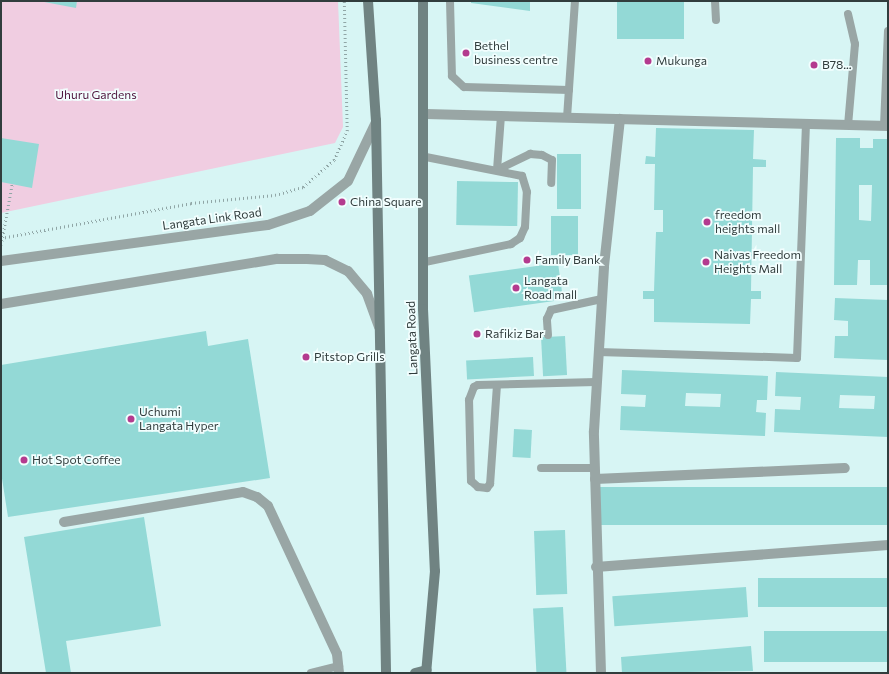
<!DOCTYPE html>
<html>
<head>
<meta charset="utf-8">
<style>
  body { margin:0 }
  #map { position:relative; width:889px; height:674px; overflow:hidden; background:#d7f5f4; font-family:Commissioner,sans-serif }
  div>[style] { position:absolute }
  [style*='--x'] { left:calc(var(--x)*1px); top:calc(var(--y)*1px); width:calc(var(--w)*1px); rotate:calc(var(--a)*1deg) }
  .green>* { inset:0; background:#f0cde1 }
  .building>* { inset:0; background:#93d9d6; transform-origin:0 0 }
  .path>* { height:2.5px; margin-top:-1.25px; transform-origin:0; background:repeating-linear-gradient(90deg,#90a6a6 0 1px,transparent 0 4px) }
  .service>* { height:8px; margin:-4px; padding:0 4px; transform-origin:4px; border-radius:4px; background:#99a6a5 }
  .minor>* { height:10px; margin:-5px; padding:0 5px; transform-origin:5px; border-radius:5px; background:#99a6a5 }
  .tertiary>* { height:10px; margin:-5px; padding:0 5px; transform-origin:5px; border-radius:5px; background:#99a6a5 }
  .secondary>* { height:10px; margin:-5px; padding:0 5px; transform-origin:5px; border-radius:5px; background:#708382 }
  .dots>* { width:11px; height:11px; translate:-50% -50%; box-sizing:border-box; border:2px solid #f2fefe; border-radius:50% }
  span { translate:-50% -50%; white-space:nowrap; text-align:center; line-height:1.15; -webkit-text-stroke:3.5px #f2fefe; paint-order:stroke }
  .poi-label { font-size:12px; color:#313d3d }
  .left { translate:0 -50%; text-align:left }
  .park-label { font-size:12px; color:#51173f }
  .street-label { font-size:12px; color:#313d3d }
  .frame { position:absolute; inset:0; border:2px solid #313d3d; pointer-events:none }
</style>
</head>
<body>
<div id="map">
  <div class="green">
    <i style="clip-path:polygon(1px 1px,338px 1px,343px 127px,335px 143px,1px 213px)"></i>
  </div>
  <div class="building">
    <i style="clip-path:polygon(39px 1px,77px 1px,76px 8px)"></i>
    <i style="clip-path:polygon(471px 1px,530px 1px,530px 11px,471px 3px)"></i>
    <i style="left:617px;top:1px;width:67px;height:38px"></i>
    <i style="clip-path:polygon(656px 128px,754px 130px,753px 159px,766px 160px,766px 167px,753px 167px,751px 291px,761px 291px,761px 299px,751px 299px,750px 324px,654px 322px,654px 299px,643px 299px,643px 291px,654px 291px,656px 232px,663px 232px,663px 210px,654px 210px,655px 164px,645px 164px,646px 156px,655px 157px)"></i>
    <i style="clip-path:polygon(1px 138px,39px 144px,32px 188px,1px 182px)"></i>
    <i style="clip-path:polygon(evenodd,836px 138px,860px 138px,860px 148px,873px 148px,873px 139px,888px 139px,888px 285px,870px 285px,870px 260px,858px 260px,857px 285px,834px 285px,836px 138px,859px 185px,872px 185px,871px 221px,859px 220px,859px 185px)"></i>
    <i style="left:557px;top:154px;width:24px;height:55px"></i>
    <i style="left:457px;top:181px;width:61px;height:44px;rotate:1deg"></i>
    <i style="left:551px;top:216px;width:27px;height:39px"></i>
    <i style="left:558px;top:263px;width:37px;height:90px;rotate:82deg"></i>
    <i style="clip-path:polygon(835px 298px,888px 300px,888px 360px,834px 358px,835px 336px,848px 336px,848px 321px,834px 320px)"></i>
    <i style="clip-path:polygon(206px 331px,208px 346px,248px 339px,270px 478px,8px 517px,1px 472px,1px 365px)"></i>
    <i style="left:565px;top:336px;width:39px;height:24px;rotate:87deg"></i>
    <i style="left:533px;top:357px;width:19px;height:67px;rotate:87deg"></i>
    <i style="clip-path:polygon(evenodd,622px 370px,768px 376px,767px 400px,757px 400px,756px 412px,766px 413px,765px 436px,620px 430px,621px 406px,645px 407px,646px 395px,621px 394px,622px 370px,686px 393px,721px 394px,720px 407px,685px 406px,686px 393px)"></i>
    <i style="clip-path:polygon(evenodd,776px 372px,888px 377px,888px 437px,774px 432px,775px 409px,800px 410px,801px 397px,775px 396px,776px 372px,840px 395px,875px 396px,874px 409px,839px 408px,840px 395px)"></i>
    <i style="left:514px;top:429px;width:18px;height:28px;rotate:3deg"></i>
    <i style="left:888px;top:487px;width:38px;height:288px;rotate:90deg"></i>
    <i style="clip-path:polygon(144px 517px,161px 626px,66px 641px,71px 673px,46px 673px,24px 537px)"></i>
    <i style="left:565px;top:530px;width:64px;height:31px;rotate:88deg"></i>
    <i style="left:888px;top:578px;width:29px;height:130px;rotate:90deg"></i>
    <i style="left:746px;top:587px;width:30px;height:134px;rotate:86deg"></i>
    <i style="left:563px;top:607px;width:66px;height:30px;rotate:87deg"></i>
    <i style="left:888px;top:631px;width:31px;height:124px;rotate:90deg"></i>
    <i style="clip-path:polygon(751px 646px,753px 671px,622px 673px,621px 657px)"></i>
  </div>
  <div class="path">
    <i style="--x:1;--y:238;--w:193;--a:-10.4"></i>
    <i style="--x:191;--y:203;--w:84;--a:-5.4"></i>
    <i style="--x:275;--y:195;--w:29;--a:-16"></i>
    <i style="--x:303;--y:187;--w:41;--a:-41.1"></i>
    <i style="--x:334;--y:160;--w:32;--a:-66"></i>
    <i style="--x:347;--y:131;--w:130;--a:-91.3"></i>
    <i style="--x:1;--y:245;--w:62;--a:-79.8"></i>
  </div>
  <div class="service">
    <i style="--x:450;--y:1;--w:75;--a:88.5"></i>
    <i style="--x:452;--y:76;--w:16;--a:43"></i>
    <i style="--x:464;--y:87;--w:105;--a:1.6"></i>
    <i style="--x:715;--y:1;--w:19;--a:87"></i>
    <i style="--x:848;--y:14;--w:31;--a:77"></i>
    <i style="--x:855;--y:44;--w:81;--a:94.9"></i>
    <i style="--x:567;--y:118;--w:117;--a:-86.1"></i>
    <i style="--x:884;--y:126;--w:95;--a:-87.6"></i>
    <i style="--x:497;--y:170;--w:37;--a:-26"></i>
    <i style="--x:530;--y:154;--w:12;--a:5"></i>
    <i style="--x:542;--y:155;--w:11;--a:27"></i>
    <i style="--x:552;--y:160;--w:23;--a:92"></i>
    <i style="--x:497;--y:170;--w:54;--a:-85.8"></i>
    <i style="--x:425;--y:262;--w:88;--a:-11.8"></i>
    <i style="--x:511;--y:244;--w:11;--a:-34"></i>
    <i style="--x:520;--y:238;--w:12;--a:-66"></i>
    <i style="--x:525;--y:227;--w:35;--a:-87"></i>
    <i style="--x:527;--y:192;--w:17;--a:-107"></i>
    <i style="--x:522;--y:176;--w:98;--a:-168.8"></i>
    <i style="--x:548;--y:335;--w:16;--a:-94"></i>
    <i style="--x:547;--y:319;--w:10;--a:-66"></i>
    <i style="--x:551;--y:310;--w:52;--a:-12.2"></i>
    <i style="--x:598;--y:352;--w:199;--a:1.7"></i>
    <i style="--x:797;--y:358;--w:234;--a:-87.8"></i>
    <i style="--x:497;--y:385;--w:99;--a:94"></i>
    <i style="--x:490;--y:484;--w:5;--a:127"></i>
    <i style="--x:487;--y:488;--w:9;--a:-174"></i>
    <i style="--x:478;--y:487;--w:9;--a:-139"></i>
    <i style="--x:471;--y:481;--w:81;--a:-91.4"></i>
    <i style="--x:469;--y:400;--w:14;--a:-69"></i>
    <i style="--x:474;--y:387;--w:4;--a:-27"></i>
    <i style="--x:478;--y:385;--w:118;--a:-1.5"></i>
    <i style="--x:541;--y:468;--w:53;--a:0"></i>
    <i style="--x:311;--y:673;--w:29;--a:-14"></i>
  </div>
  <div class="minor">
    <i style="--x:426;--y:114;--w:462;--a:1.5"></i>
    <i style="--x:595;--y:479;--w:250;--a:-2.5"></i>
    <i style="--x:64;--y:522;--w:181;--a:-9.5"></i>
    <i style="--x:243;--y:492;--w:15;--a:20"></i>
    <i style="--x:257;--y:497;--w:14;--a:39"></i>
    <i style="--x:268;--y:506;--w:163;--a:65"></i>
    <i style="--x:337;--y:654;--w:19;--a:84"></i>
    <i style="--x:596;--y:567;--w:293;--a:-4.3"></i>
    <i style="--x:601;--y:673;--w:242;--a:-91.7"></i>
    <i style="--x:594;--y:431;--w:165;--a:-86.5"></i>
    <i style="--x:604;--y:266;--w:148;--a:-83.8"></i>
  </div>
  <div class="tertiary">
    <i style="--x:1;--y:261;--w:269;--a:-7.7"></i>
    <i style="--x:268;--y:225;--w:44;--a:-18.4"></i>
    <i style="--x:310;--y:211;--w:48;--a:-38.3"></i>
    <i style="--x:348;--y:181;--w:65;--a:-64.6"></i>
    <i style="--x:1;--y:304;--w:280;--a:-9.3"></i>
    <i style="--x:277;--y:259;--w:30;--a:0"></i>
    <i style="--x:307;--y:259;--w:18;--a:3"></i>
    <i style="--x:325;--y:260;--w:25;--a:26"></i>
    <i style="--x:348;--y:271;--w:30;--a:50"></i>
    <i style="--x:367;--y:294;--w:35;--a:70"></i>
  </div>
  <div class="secondary">
    <i style="--x:368;--y:1;--w:119;--a:86.2"></i>
    <i style="--x:376;--y:120;--w:553;--a:88.96"></i>
    <i style="--x:423;--y:1;--w:308;--a:90"></i>
    <i style="--x:423;--y:309;--w:262;--a:87.4"></i>
    <i style="--x:435;--y:571;--w:102;--a:95"></i>
    <i style="--x:415;--y:673;--w:12;--a:-14"></i>
  </div>
  <div class="dots">
    <i style="left:466px;top:53px;background:#b43b8f"></i>
    <i style="left:648px;top:61px;background:#b43b8f"></i>
    <i style="left:814px;top:65px;background:#b43b8f"></i>
    <i style="left:342px;top:202px;background:#b43b8f"></i>
    <i style="left:707px;top:222px;background:#b43b8f"></i>
    <i style="left:527px;top:260px;background:#b43b8f"></i>
    <i style="left:706px;top:262px;background:#b43b8f"></i>
    <i style="left:516px;top:288px;background:#b43b8f"></i>
    <i style="left:477px;top:334px;background:#b43b8f"></i>
    <i style="left:306px;top:357px;background:#b43b8f"></i>
    <i style="left:131px;top:419px;background:#b43b8f"></i>
    <i style="left:24px;top:460px;background:#b43b8f"></i>
  </div>
  <div class="poi-label">
    <span class="left" style="left:474px;top:53px">Bethel<br>business centre</span>
    <span class="left" style="left:656px;top:61px">Mukunga</span>
    <span class="left" style="left:822px;top:65px">B78...</span>
    <span class="left" style="left:350px;top:202px">China Square</span>
    <span class="left" style="left:715px;top:222px">freedom<br>heights mall</span>
    <span class="left" style="left:714px;top:262px">Naivas Freedom<br>Heights Mall</span>
    <span class="left" style="left:535px;top:260px">Family Bank</span>
    <span class="left" style="left:524px;top:288px">Langata<br>Road mall</span>
    <span class="left" style="left:485px;top:334px">Rafikiz Bar</span>
    <span class="left" style="left:314px;top:357px">Pitstop Grills</span>
    <span class="left" style="left:139px;top:419px">Uchumi<br>Langata Hyper</span>
    <span class="left" style="left:32px;top:460px">Hot Spot Coffee</span>
  </div>
  <div class="park-label">
    <span style="left:96px;top:95px">Uhuru Gardens</span>
  </div>
  <div class="street-label">
    <span style="left:212px;top:219px;rotate:-8deg">Langata Link Road</span>
    <span style="left:412px;top:338px;rotate:-92deg">Langata Road</span>
  </div>
  <div class="frame"></div>
</div>
</body>
</html>
